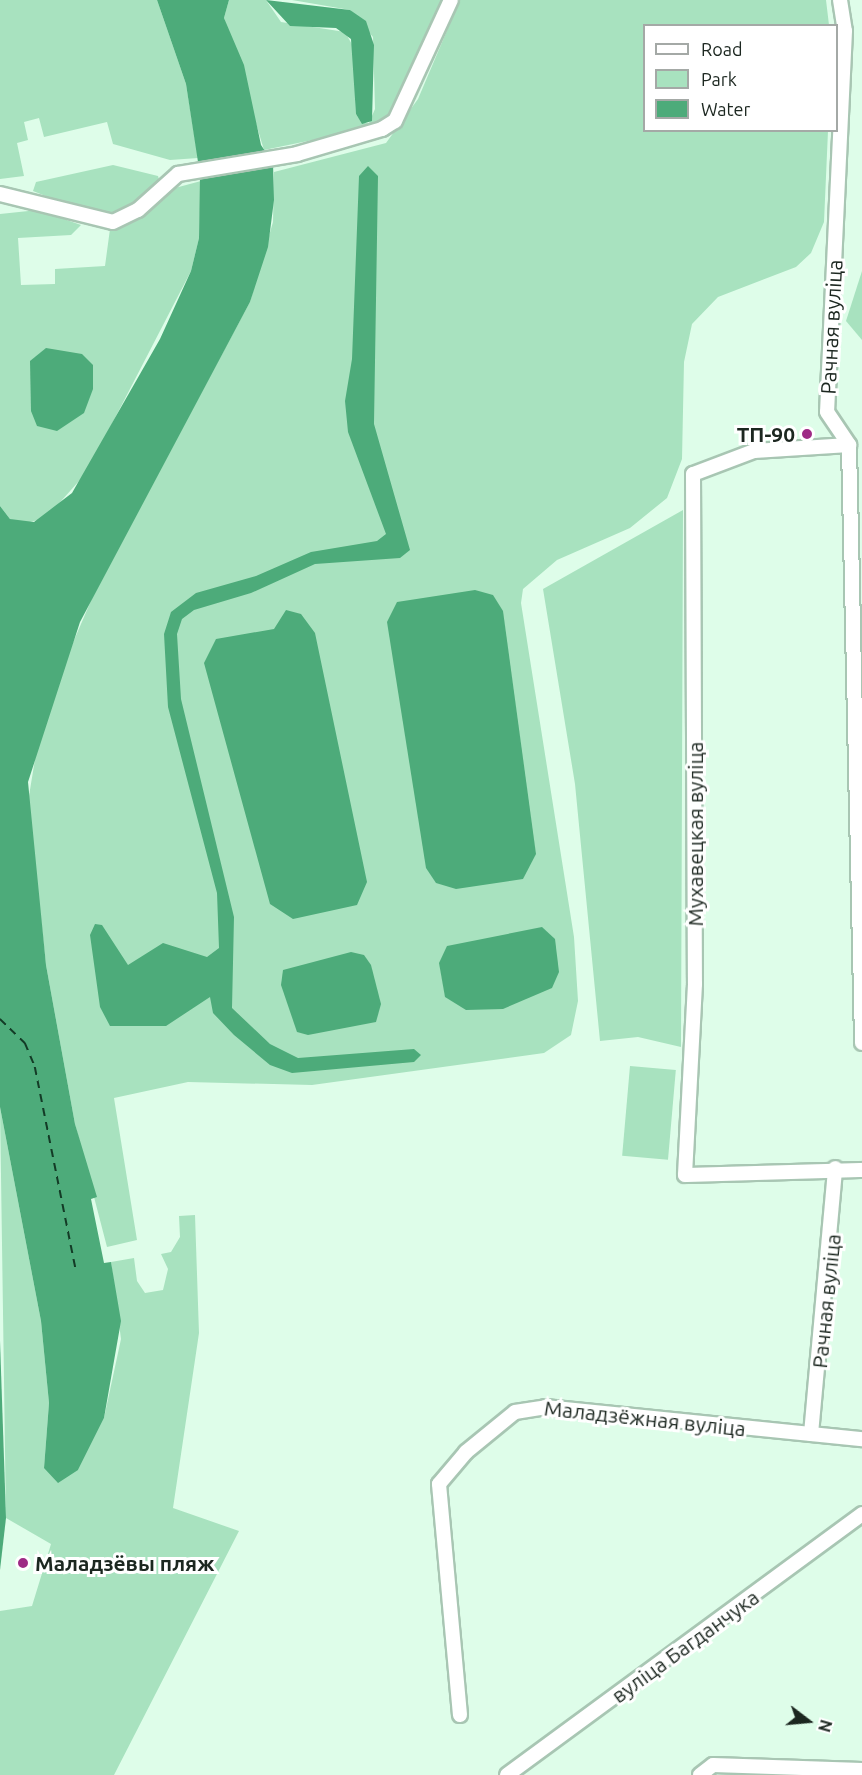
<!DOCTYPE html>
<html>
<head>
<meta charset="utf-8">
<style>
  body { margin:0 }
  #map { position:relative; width:862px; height:1775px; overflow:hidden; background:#defde9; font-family:Ubuntu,sans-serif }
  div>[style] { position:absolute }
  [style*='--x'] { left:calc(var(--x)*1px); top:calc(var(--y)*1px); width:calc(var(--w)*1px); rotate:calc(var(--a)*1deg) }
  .green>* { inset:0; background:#a8e2bf; transform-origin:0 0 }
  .water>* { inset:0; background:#4dab7a }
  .ferry>* { height:1.5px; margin-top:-0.75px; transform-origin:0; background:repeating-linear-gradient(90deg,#133b26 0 8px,transparent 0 14px) }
  .roads { filter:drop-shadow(2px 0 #a8c6b3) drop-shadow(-2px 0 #a8c6b3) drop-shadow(0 2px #a8c6b3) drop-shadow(0 -2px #a8c6b3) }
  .minor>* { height:14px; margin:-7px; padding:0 7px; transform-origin:7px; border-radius:7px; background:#fff }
  .dots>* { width:16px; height:16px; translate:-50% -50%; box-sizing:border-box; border:3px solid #fff; border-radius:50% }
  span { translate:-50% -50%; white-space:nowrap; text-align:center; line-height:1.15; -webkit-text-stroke:6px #fff; paint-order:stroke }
  .street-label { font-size:21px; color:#1c2720 }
  .poi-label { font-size:21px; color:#1c2720; font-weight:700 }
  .right { translate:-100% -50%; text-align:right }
  .left { translate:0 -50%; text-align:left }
  .legend { position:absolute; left:643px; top:24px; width:195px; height:108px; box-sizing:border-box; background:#fff; border:2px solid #a4a9a6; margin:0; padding:8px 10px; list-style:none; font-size:18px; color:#1c2720 }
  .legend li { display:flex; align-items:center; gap:12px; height:30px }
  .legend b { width:30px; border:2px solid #a4a9a6 }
  .north { position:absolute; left:778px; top:1691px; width:60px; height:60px; -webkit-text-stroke:4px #fff; paint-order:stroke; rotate:106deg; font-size:16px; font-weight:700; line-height:24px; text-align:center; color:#1c2720 }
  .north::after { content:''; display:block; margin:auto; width:21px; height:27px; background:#1c2720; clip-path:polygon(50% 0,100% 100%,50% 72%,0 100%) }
</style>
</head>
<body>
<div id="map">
  <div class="green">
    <i style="clip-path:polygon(0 0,157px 0,186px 84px,198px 158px,170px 160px,113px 144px,107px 122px,44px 137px,39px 118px,24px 122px,28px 140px,17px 143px,24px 176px,0 179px)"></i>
    <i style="clip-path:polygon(229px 0,266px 0,281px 22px,345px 32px,354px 48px,356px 114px,362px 123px,369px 123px,375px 109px,373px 37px,350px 10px,292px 0,443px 0,385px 121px,366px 129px,264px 150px,224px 18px)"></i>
    <i style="clip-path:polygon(460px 0,826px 0,829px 25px,644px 26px,644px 130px,828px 131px,824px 222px,811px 253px,796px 267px,718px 297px,692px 324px,684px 362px,682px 459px,667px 498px,630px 528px,557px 560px,523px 589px,521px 603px,574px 937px,578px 1001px,571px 1035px,544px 1053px,312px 1085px,188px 1082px,114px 1098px,137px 1240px,107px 1247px,75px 1124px,46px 965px,28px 802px,37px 747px,65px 661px,100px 580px,250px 302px,273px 222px,274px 172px,386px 143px,418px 99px)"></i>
    <i style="clip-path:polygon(113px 165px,158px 176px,160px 183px,116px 216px,86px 212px,33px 191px,36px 182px)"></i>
    <i style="clip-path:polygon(201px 181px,199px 238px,191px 271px,87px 472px,46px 518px,22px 524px,10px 519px,0 506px,0 214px,38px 210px,81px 225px,71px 235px,18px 238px,21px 285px,55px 284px,55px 269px,105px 266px,110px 229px,141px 216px,175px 188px)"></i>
    <i style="clip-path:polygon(862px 271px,862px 340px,846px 321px)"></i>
    <i style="clip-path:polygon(683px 510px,681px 1047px,638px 1037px,600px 1041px,575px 784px,543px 589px)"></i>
    <i style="left:630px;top:1066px;width:46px;height:90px;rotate:5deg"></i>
    <i style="clip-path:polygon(0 1107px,41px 1321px,49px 1403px,44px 1468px,78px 1470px,104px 1418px,121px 1339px,111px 1262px,134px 1258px,137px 1281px,145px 1293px,163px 1290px,168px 1269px,161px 1254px,171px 1252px,180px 1237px,179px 1216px,195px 1215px,199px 1333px,173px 1508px,239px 1531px,114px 1775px,0 1775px,0 1611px,32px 1606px,51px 1544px,6px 1518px)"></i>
  </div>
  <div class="water">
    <i style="clip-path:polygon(157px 0,229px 0,224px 18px,244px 65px,261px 145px,273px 163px,274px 200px,268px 247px,250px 302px,80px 622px,28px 782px,46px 965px,75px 1124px,97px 1197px,91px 1199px,104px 1263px,111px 1262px,121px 1321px,104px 1418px,78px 1470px,58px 1483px,44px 1468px,49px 1403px,41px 1321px,0 1107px,0 506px,10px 519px,34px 522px,72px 493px,160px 339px,191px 271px,199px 238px,200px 175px,186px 84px)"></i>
    <i style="clip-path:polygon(266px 0,350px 10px,366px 21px,374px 45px,372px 121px,362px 124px,356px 114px,351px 39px,336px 28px,290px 26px)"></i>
    <i style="clip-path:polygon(368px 166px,378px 176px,374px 424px,410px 550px,400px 558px,315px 564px,251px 593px,194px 610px,182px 619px,177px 634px,181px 699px,234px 917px,232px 1008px,270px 1044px,298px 1058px,414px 1049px,421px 1055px,414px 1062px,292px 1073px,270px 1065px,234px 1035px,213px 1013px,210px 997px,166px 1026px,110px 1026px,100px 1007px,90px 935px,95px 924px,102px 925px,128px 965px,163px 943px,207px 957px,219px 948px,217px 893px,168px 707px,164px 634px,171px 612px,196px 593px,256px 576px,311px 552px,377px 541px,386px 534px,348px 432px,345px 401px,352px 359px,359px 176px)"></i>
    <i style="clip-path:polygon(46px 348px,82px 354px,93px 365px,93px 389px,84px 413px,57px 431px,37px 426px,31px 411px,30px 361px)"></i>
    <i style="clip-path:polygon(475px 590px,493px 595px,503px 611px,536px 854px,523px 879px,456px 889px,436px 883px,426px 868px,387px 622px,397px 602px)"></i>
    <i style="clip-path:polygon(286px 610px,301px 614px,315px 633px,367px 882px,357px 905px,293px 919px,270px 904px,204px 663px,216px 639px,274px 629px)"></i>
    <i style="clip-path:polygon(542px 927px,555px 939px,559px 972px,552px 988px,503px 1009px,466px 1010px,445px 997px,439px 963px,447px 946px)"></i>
    <i style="clip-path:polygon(351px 952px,364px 955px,371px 965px,381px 1004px,376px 1022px,308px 1035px,297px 1032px,281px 985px,283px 970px)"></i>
    <i style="clip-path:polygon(0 1341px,6px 1518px,0 1570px)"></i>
  </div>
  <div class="ferry">
    <i style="--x:0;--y:1019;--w:35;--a:44"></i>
    <i style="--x:25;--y:1043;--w:26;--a:67"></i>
    <i style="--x:35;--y:1067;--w:207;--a:78.6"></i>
  </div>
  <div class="roads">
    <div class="minor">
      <i style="--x:840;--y:0;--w:31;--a:81"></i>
      <i style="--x:845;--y:31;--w:381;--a:92.7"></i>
      <i style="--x:827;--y:412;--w:40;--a:56"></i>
      <i style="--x:849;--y:445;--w:598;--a:88.75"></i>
      <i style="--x:0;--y:194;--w:116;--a:13.9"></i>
      <i style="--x:113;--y:222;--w:28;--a:-26"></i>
      <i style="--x:138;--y:210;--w:54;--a:-42"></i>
      <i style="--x:178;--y:174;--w:121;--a:-9.5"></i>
      <i style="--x:297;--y:154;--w:89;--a:-16.4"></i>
      <i style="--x:382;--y:129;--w:15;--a:-32"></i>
      <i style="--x:395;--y:121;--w:133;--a:-65.2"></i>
      <i style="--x:849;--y:445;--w:95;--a:176.4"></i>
      <i style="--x:754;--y:451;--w:65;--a:159.3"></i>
      <i style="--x:693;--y:474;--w:510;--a:89.78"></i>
      <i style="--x:695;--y:984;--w:191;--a:93"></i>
      <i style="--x:685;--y:1175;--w:177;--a:-1.6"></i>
      <i style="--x:811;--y:1434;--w:267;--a:-84.8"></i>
      <i style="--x:460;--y:1715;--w:232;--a:-95.2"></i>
      <i style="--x:439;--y:1484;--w:42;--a:-49.8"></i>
      <i style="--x:466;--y:1452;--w:63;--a:-39.2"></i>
      <i style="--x:515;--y:1412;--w:30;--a:-9"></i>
      <i style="--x:545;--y:1407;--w:319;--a:5.8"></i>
      <i style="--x:507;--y:1775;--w:441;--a:-36.3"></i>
      <i style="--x:700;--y:1775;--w:16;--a:-38"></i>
      <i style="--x:713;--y:1765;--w:149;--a:1.9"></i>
    </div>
  </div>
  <div class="dots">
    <i style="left:807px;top:434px;background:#9e2a85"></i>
    <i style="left:23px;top:1563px;background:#9e2a85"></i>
  </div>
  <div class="street-label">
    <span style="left:831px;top:327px;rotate:-87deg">Рачная вуліца</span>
    <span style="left:695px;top:834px;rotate:-90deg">Мухавецкая вуліца</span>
    <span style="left:826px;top:1301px;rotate:-84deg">Рачная вуліца</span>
    <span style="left:645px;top:1418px;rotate:6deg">Маладзёжная вуліца</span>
    <span style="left:685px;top:1646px;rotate:-36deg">вуліца Багданчука</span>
  </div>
  <div class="poi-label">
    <span class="right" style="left:795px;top:434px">ТП-90</span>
    <span class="left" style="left:35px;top:1563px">Маладзёвы пляж</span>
  </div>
  <ul class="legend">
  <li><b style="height:8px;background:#fff"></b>Road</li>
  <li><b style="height:16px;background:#a8e2bf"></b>Park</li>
  <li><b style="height:16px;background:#4dab7a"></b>Water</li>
  </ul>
  <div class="north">N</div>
</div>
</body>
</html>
